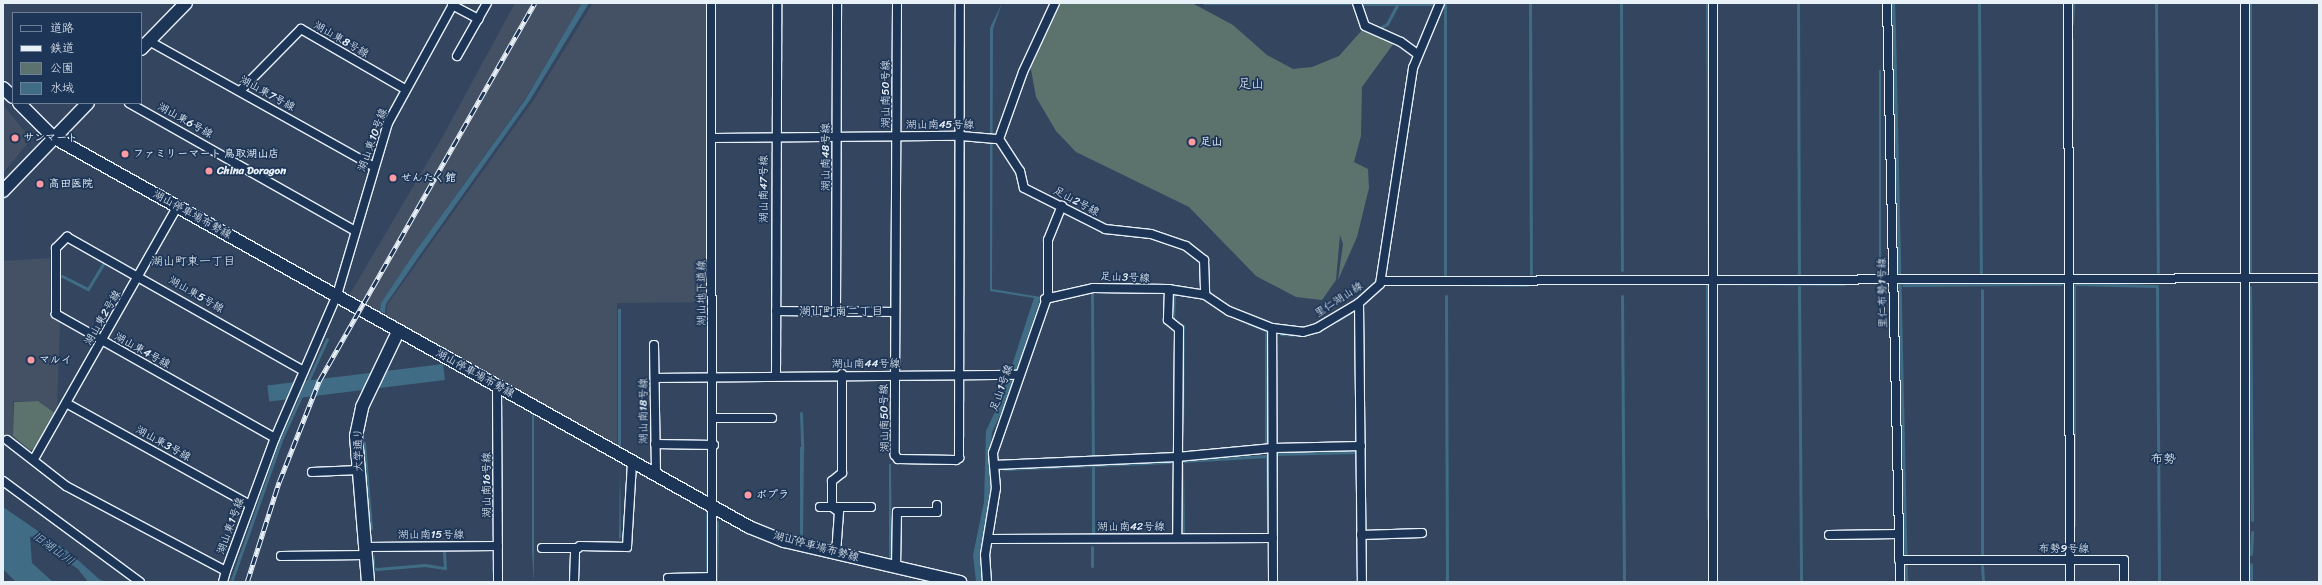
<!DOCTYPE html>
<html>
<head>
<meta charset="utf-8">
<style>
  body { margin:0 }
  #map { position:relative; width:2322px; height:585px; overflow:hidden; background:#34465f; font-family:Sriracha,"Klee One",sans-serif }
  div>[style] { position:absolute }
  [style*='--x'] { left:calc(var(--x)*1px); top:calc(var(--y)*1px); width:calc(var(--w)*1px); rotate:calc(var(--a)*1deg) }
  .built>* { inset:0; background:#445165 }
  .green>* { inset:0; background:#5c726d }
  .water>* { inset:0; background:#406c85; transform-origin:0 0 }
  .stream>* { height:3px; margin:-1.5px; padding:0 1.5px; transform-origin:1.5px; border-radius:1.5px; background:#406c85 }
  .roads { filter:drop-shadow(1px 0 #e8f1f8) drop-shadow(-1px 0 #e8f1f8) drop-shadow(0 1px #e8f1f8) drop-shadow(0 -1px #e8f1f8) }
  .street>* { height:8px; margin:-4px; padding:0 4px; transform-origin:4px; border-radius:4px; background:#1d3557 }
  .secondary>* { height:12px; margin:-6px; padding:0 6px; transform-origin:6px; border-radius:6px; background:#1d3557 }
  .rail>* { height:4.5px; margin-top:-2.25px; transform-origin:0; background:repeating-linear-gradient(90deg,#1d3557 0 9px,#e8f1f8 0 18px); box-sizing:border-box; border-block:1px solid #e8f1f8 }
  .dots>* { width:11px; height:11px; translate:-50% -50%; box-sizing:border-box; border:2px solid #1d3557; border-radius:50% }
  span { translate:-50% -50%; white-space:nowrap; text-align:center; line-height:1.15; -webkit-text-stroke:3.5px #1d3557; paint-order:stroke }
  .street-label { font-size:11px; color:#e8f1f8 }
  .poi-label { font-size:11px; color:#e8f1f8; font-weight:700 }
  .left { translate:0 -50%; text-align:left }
  .neighbourhood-label { font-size:12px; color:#e8f1f8 }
  .water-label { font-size:12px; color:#adc2d0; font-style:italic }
  .quarter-label { font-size:13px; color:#e8f1f8 }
  .frame { position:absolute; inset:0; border:4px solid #e8f1f8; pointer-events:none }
  .legend { position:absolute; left:12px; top:12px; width:130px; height:92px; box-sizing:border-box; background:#1d3557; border:1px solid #6e8097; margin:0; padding:5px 7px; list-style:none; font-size:12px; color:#e8f1f8 }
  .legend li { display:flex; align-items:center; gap:8px; height:20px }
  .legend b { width:20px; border:1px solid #6e8097 }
</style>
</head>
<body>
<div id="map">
  <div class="built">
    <i style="clip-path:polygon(515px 3px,582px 3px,525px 99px,415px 252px,381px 303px,380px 312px,350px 294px,443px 136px)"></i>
    <i style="clip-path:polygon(593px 3px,706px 3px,708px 302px,617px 303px,617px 444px,387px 317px,387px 305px,533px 101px)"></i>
    <i style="clip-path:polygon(3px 105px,26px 133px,28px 143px,3px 173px)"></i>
    <i style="clip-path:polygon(50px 258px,51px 316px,60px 322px,57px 409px,56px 413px,38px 401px,13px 401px,13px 436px,3px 436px,3px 261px)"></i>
  </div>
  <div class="green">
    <i style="clip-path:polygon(1058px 3px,1192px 3px,1233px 25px,1267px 55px,1293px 69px,1312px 67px,1339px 56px,1363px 29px,1394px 43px,1362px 87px,1361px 136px,1354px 162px,1368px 169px,1369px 188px,1357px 237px,1338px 280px,1343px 244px,1340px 235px,1336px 280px,1322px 300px,1296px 297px,1256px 276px,1189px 207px,1076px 152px,1056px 131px,1036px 97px,1030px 64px)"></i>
    <i style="clip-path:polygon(38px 401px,55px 413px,35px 449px,30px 450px,13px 436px,14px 402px)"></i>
  </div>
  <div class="water">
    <i style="clip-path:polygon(582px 3px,589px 3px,530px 100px,420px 255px,386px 304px,385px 313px,380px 312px,381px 303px,415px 252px,525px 100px)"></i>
    <i style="clip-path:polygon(1002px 3px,993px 29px,992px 289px,1041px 297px,1006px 403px,992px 432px,989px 461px,992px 494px,981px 555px,984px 582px,976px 582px,973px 555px,984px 502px,986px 431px,1001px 399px,1034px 298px,990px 291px,990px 28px)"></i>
    <i style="clip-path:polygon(1892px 3px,1895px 3px,1896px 31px,1908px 582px,1905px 582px)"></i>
    <i style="left:1879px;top:70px;width:2px;height:210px"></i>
    <i style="clip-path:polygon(1385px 284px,1529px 285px,1529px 287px,1386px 285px,1369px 299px)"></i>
    <i style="clip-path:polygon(1845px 284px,1845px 286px,1719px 285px,1790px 284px)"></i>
    <i style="left:618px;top:309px;width:3px;height:138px"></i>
    <i style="left:443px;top:364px;width:16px;height:177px;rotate:83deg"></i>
    <i style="clip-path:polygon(532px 414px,534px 415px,534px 582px,532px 551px)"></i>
    <i style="clip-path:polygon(800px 447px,804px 447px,803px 537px,800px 537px)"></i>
    <i style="clip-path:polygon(620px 463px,621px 537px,619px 540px,620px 471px)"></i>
    <i style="clip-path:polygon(889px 464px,891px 464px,892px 560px,889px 559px)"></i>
    <i style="clip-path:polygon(3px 507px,70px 553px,99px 579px,106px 582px,88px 582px,78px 569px,30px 536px,32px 563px,53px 582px,16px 582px,3px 569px)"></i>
  </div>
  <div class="stream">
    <i style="--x:1204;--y:3;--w:148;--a:0"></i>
    <i style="--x:1445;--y:3;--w:273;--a:90"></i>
    <i style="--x:1530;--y:3;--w:271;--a:89.8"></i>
    <i style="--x:1621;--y:3;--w:267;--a:89.8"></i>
    <i style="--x:1707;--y:3;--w:271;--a:89.6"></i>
    <i style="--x:1798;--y:3;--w:274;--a:89.8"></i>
    <i style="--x:1979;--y:3;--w:271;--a:89.6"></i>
    <i style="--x:2156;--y:3;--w:269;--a:89.6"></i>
    <i style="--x:1360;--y:4;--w:76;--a:0"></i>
    <i style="--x:2072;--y:24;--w:21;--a:-87"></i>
    <i style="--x:1380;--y:28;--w:8;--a:-30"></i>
    <i style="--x:1387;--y:24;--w:24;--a:-62"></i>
    <i style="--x:2072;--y:39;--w:79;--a:90"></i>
    <i style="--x:2250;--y:272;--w:269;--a:-90"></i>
    <i style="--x:62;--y:276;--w:29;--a:27"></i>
    <i style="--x:88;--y:289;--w:31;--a:-59"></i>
    <i style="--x:2076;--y:284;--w:80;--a:1.4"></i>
    <i style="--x:1707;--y:285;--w:233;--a:89.8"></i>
    <i style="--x:1903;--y:285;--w:158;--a:-0.4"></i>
    <i style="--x:2157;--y:286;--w:296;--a:89.6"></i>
    <i style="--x:1799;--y:287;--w:295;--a:89.6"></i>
    <i style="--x:2250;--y:287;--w:233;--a:89.5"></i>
    <i style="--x:1071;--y:289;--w:12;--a:-14"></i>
    <i style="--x:1092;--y:290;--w:169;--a:89.7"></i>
    <i style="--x:1982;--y:290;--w:265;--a:90"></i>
    <i style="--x:1174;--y:292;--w:28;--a:92"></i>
    <i style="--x:1173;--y:320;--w:12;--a:31"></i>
    <i style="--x:1183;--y:326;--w:124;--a:90.5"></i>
    <i style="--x:1446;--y:296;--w:286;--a:89.8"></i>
    <i style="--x:1622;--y:296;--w:286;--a:89.6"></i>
    <i style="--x:1338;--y:320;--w:15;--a:-32"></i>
    <i style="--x:1248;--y:323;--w:18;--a:22"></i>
    <i style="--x:1266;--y:333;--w:110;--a:90"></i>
    <i style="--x:1281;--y:334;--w:20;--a:3"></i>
    <i style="--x:801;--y:413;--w:38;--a:88"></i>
    <i style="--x:364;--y:443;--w:86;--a:85.3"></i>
    <i style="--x:1275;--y:454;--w:81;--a:-1.4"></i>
    <i style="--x:1356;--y:452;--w:81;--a:89.3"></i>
    <i style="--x:1183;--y:461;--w:84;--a:-3.4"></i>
    <i style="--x:1267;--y:456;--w:74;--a:89.2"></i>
    <i style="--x:1182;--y:465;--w:68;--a:89.2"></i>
    <i style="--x:1093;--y:467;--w:67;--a:90"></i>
    <i style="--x:1004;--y:469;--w:166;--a:-2.4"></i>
    <i style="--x:2074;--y:525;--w:239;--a:-90"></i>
    <i style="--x:1092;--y:547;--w:19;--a:90"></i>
    <i style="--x:2251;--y:554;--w:22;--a:-87"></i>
    <i style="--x:373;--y:556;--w:12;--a:90"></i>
    <i style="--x:373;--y:568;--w:4;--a:14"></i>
    <i style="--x:377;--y:569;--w:48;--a:-4.8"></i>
    <i style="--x:425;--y:565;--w:20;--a:9"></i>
    <i style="--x:445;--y:568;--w:16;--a:-94"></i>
    <i style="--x:2251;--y:564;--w:17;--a:90"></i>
    <i style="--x:1982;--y:566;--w:16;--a:86"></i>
    <i style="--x:707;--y:573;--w:60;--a:-90"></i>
    <i style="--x:231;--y:582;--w:151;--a:-70.6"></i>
    <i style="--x:281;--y:440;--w:111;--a:-65.5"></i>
    <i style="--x:716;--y:582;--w:60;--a:-89"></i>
  </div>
  <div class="roads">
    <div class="street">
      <i style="--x:711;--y:3;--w:579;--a:89.9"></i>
      <i style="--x:897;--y:3;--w:452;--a:90.3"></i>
      <i style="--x:895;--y:455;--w:5;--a:53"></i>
      <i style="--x:898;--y:459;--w:58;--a:1"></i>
      <i style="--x:956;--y:460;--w:4;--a:-34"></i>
      <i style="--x:959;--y:458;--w:455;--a:-89.9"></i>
      <i style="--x:1055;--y:3;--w:76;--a:114.9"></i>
      <i style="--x:1023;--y:72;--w:71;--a:109.7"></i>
      <i style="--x:999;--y:139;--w:38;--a:57"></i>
      <i style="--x:1020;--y:171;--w:17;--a:77"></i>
      <i style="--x:1024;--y:188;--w:91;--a:26.8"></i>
      <i style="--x:1105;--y:229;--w:46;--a:6.2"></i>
      <i style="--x:1151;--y:234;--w:37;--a:19"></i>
      <i style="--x:1186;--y:246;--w:23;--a:38"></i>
      <i style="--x:1204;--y:260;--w:35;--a:88"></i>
      <i style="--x:1357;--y:3;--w:24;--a:71"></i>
      <i style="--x:1365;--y:26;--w:39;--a:24"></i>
      <i style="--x:1401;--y:42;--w:19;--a:36"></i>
      <i style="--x:1713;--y:3;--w:579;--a:90"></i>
      <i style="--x:1887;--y:3;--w:579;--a:88.71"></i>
      <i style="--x:2068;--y:3;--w:579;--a:89.8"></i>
      <i style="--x:452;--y:5;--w:30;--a:28"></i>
      <i style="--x:149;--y:41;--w:258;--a:29.2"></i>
      <i style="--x:457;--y:56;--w:61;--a:-60.5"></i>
      <i style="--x:240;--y:91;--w:87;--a:-45.5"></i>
      <i style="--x:301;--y:29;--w:120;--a:30"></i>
      <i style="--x:129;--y:103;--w:260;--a:29.5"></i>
      <i style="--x:713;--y:138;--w:248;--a:-0.5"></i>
      <i style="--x:961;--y:136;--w:38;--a:5"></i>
      <i style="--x:1381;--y:281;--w:938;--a:-0.18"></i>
      <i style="--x:1169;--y:289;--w:31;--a:92"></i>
      <i style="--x:1168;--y:320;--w:14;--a:39"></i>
      <i style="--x:1179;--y:329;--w:209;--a:90.5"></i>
      <i style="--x:1205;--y:295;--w:29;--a:34"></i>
      <i style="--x:1229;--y:311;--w:46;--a:21.6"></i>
      <i style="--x:1045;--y:299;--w:49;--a:-12.9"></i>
      <i style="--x:1093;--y:288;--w:75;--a:0.8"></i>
      <i style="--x:1168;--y:289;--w:37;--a:9"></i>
      <i style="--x:1359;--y:303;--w:279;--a:89.4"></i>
      <i style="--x:776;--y:311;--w:119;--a:0.5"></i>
      <i style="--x:836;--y:311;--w:308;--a:-89.8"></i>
      <i style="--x:654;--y:345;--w:131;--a:89.1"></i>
      <i style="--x:776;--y:375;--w:372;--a:-89.8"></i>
      <i style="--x:655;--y:378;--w:364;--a:-0.5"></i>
      <i style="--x:497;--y:387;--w:195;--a:89.7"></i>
      <i style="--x:66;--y:403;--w:210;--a:29"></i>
      <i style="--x:714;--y:418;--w:58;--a:0"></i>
      <i style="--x:275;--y:438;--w:252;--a:-150.5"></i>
      <i style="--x:56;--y:314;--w:66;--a:-90"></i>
      <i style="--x:56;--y:248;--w:16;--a:-45"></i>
      <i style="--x:67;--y:237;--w:272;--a:29.5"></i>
      <i style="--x:7;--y:440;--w:75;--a:37.9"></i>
      <i style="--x:66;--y:486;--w:181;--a:28"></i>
      <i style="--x:226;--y:571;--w:142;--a:-69.8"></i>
      <i style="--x:275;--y:438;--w:156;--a:-66.6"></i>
      <i style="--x:337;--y:295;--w:179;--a:-73.5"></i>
      <i style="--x:388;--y:123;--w:137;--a:-61.2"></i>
      <i style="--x:655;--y:444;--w:59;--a:1"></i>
      <i style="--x:34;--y:459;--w:290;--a:-60.4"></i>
      <i style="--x:994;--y:465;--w:183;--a:-2.5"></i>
      <i style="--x:1177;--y:457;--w:96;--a:-5.4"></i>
      <i style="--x:1273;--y:448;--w:88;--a:-1.3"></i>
      <i style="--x:312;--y:472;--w:47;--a:-2.4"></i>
      <i style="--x:3;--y:481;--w:170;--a:36.4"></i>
      <i style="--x:820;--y:507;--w:51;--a:0"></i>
      <i style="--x:1361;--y:535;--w:61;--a:-1.9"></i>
      <i style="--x:1829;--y:535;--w:69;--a:-0.8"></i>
      <i style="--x:989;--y:539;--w:284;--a:-0.2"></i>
      <i style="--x:365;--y:547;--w:133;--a:-0.4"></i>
      <i style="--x:542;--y:548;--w:36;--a:0"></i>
      <i style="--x:836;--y:554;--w:42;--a:-85.9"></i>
      <i style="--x:839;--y:512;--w:9;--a:-144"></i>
      <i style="--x:832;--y:507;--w:26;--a:-90"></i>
      <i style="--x:832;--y:481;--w:13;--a:-39"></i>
      <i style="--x:842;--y:473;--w:99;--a:-90"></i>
      <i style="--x:281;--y:556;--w:85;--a:-0.7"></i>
      <i style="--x:1899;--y:560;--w:225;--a:0"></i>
      <i style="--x:2124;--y:560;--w:22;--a:90"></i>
      <i style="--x:896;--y:568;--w:56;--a:-89"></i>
      <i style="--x:897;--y:512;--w:40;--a:0"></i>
      <i style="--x:937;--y:512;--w:7;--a:-90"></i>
      <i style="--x:668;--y:578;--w:44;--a:-1.3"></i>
      <i style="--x:223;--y:582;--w:11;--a:-75"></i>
      <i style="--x:574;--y:582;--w:32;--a:-88"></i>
      <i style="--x:575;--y:550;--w:6;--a:-39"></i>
      <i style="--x:580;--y:546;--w:47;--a:1.2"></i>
      <i style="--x:627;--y:547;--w:84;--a:-86.6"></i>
      <i style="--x:987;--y:582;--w:27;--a:-94"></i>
      <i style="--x:985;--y:555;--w:68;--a:-80.7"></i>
      <i style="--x:996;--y:488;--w:35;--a:-95"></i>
      <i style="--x:993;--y:453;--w:167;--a:-70.8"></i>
      <i style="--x:1048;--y:295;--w:55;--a:-90"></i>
      <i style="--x:1048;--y:240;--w:37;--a:-68"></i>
      <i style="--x:1273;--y:582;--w:254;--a:-90.2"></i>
      <i style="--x:1272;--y:328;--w:31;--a:7"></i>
      <i style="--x:1303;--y:332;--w:15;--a:-16"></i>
      <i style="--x:1317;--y:328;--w:49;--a:-30.8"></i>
      <i style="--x:1359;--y:303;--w:28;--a:-42"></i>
      <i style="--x:1380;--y:284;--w:219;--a:-81.3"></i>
      <i style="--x:1413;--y:68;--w:70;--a:-67.4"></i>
      <i style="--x:2245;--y:582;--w:579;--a:-90"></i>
    </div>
    <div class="secondary">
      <i style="--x:141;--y:49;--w:64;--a:-45.6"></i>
      <i style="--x:3;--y:88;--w:13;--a:42"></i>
      <i style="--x:19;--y:103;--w:48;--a:45"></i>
      <i style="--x:53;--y:137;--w:798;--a:29.26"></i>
      <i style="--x:749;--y:527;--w:38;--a:22"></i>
      <i style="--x:784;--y:541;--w:181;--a:13.1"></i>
      <i style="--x:3;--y:191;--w:122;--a:-46"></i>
      <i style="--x:368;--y:582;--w:146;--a:-94.7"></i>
      <i style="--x:356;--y:436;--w:30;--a:-78"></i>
      <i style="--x:362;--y:407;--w:83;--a:-64.4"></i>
    </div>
  </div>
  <div class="rail">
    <i style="--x:247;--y:582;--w:105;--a:-72.3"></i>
    <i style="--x:279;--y:482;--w:109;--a:-68.4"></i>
    <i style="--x:319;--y:381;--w:435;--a:-60.3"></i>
  </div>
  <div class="dots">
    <i style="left:15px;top:138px;background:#ff9aa2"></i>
    <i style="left:1192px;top:142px;background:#ff9aa2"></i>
    <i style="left:125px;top:154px;background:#ff9aa2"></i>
    <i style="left:209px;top:171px;background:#ff9aa2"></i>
    <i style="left:393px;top:178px;background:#ff9aa2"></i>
    <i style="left:40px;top:184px;background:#ff9aa2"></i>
    <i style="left:31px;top:360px;background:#ff9aa2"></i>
    <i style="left:748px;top:495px;background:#ff9aa2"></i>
  </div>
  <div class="street-label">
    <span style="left:341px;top:40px;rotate:30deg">湖山東8号線</span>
    <span style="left:267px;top:94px;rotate:29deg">湖山東7号線</span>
    <span style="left:886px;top:94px;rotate:-90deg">湖山南50号線</span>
    <span style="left:185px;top:121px;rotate:29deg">湖山東6号線</span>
    <span style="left:940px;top:125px">湖山南45号線</span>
    <span style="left:373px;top:140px;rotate:-70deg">湖山東10号線</span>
    <span style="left:826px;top:157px;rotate:-90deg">湖山南48号線</span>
    <span style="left:764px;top:189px;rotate:-90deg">湖山南47号線</span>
    <span style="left:1076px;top:202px;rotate:28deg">足山2号線</span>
    <span style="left:192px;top:215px;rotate:29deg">湖山停車場布勢線</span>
    <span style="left:1125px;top:278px;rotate:2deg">足山3号線</span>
    <span style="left:702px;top:293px;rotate:-90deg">湖山地下道線</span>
    <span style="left:1883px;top:293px;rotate:-91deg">里仁布勢1号線</span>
    <span style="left:196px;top:295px;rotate:30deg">湖山東5号線</span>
    <span style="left:1339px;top:300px;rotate:-33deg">里仁湖山線</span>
    <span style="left:103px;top:318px;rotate:-60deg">湖山東2号線</span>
    <span style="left:142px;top:351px;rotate:29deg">湖山東4号線</span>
    <span style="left:866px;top:364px">湖山南44号線</span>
    <span style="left:475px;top:374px;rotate:29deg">湖山停車場布勢線</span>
    <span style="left:1002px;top:388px;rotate:-71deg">足山1号線</span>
    <span style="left:644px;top:411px;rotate:-90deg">湖山南18号線</span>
    <span style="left:885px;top:418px;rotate:-91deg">湖山南50号線</span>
    <span style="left:163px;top:444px;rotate:29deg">湖山東3号線</span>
    <span style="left:359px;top:450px;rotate:-91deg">大学通り</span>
    <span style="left:487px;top:485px;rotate:-90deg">湖山南16号線</span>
    <span style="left:231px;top:526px;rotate:-70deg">湖山東1号線</span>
    <span style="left:1131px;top:527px">湖山南42号線</span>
    <span style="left:431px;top:535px">湖山南15号線</span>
    <span style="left:816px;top:547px;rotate:15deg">湖山停車場布勢線</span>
    <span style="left:2064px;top:549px">布勢9号線</span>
  </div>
  <div class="poi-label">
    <span class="left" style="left:23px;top:138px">サンマート</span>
    <span class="left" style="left:1200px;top:142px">足山</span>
    <span class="left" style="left:133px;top:154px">ファミリーマート 鳥取湖山店</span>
    <span class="left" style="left:217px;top:171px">China Doragon</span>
    <span class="left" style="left:401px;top:178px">せんたく館</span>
    <span class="left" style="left:49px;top:184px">高田医院</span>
    <span class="left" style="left:39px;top:360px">マルイ</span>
    <span class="left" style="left:756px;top:495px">ポプラ</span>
  </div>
  <div class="neighbourhood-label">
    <span style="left:193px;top:262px">湖山町東一丁目</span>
    <span style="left:841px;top:312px">湖山町南二丁目</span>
  </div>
  <div class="water-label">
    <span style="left:53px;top:549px;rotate:36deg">旧湖山川</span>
  </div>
  <div class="quarter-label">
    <span style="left:1251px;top:84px">足山</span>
    <span style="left:2163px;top:459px">布勢</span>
  </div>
  <div class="frame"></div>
  <ul class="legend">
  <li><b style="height:5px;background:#1d3557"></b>道路</li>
  <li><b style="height:5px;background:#e8f1f8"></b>鉄道</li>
  <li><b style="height:11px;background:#5c726d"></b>公園</li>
  <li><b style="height:11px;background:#406c85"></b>水域</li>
  </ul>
</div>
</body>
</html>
